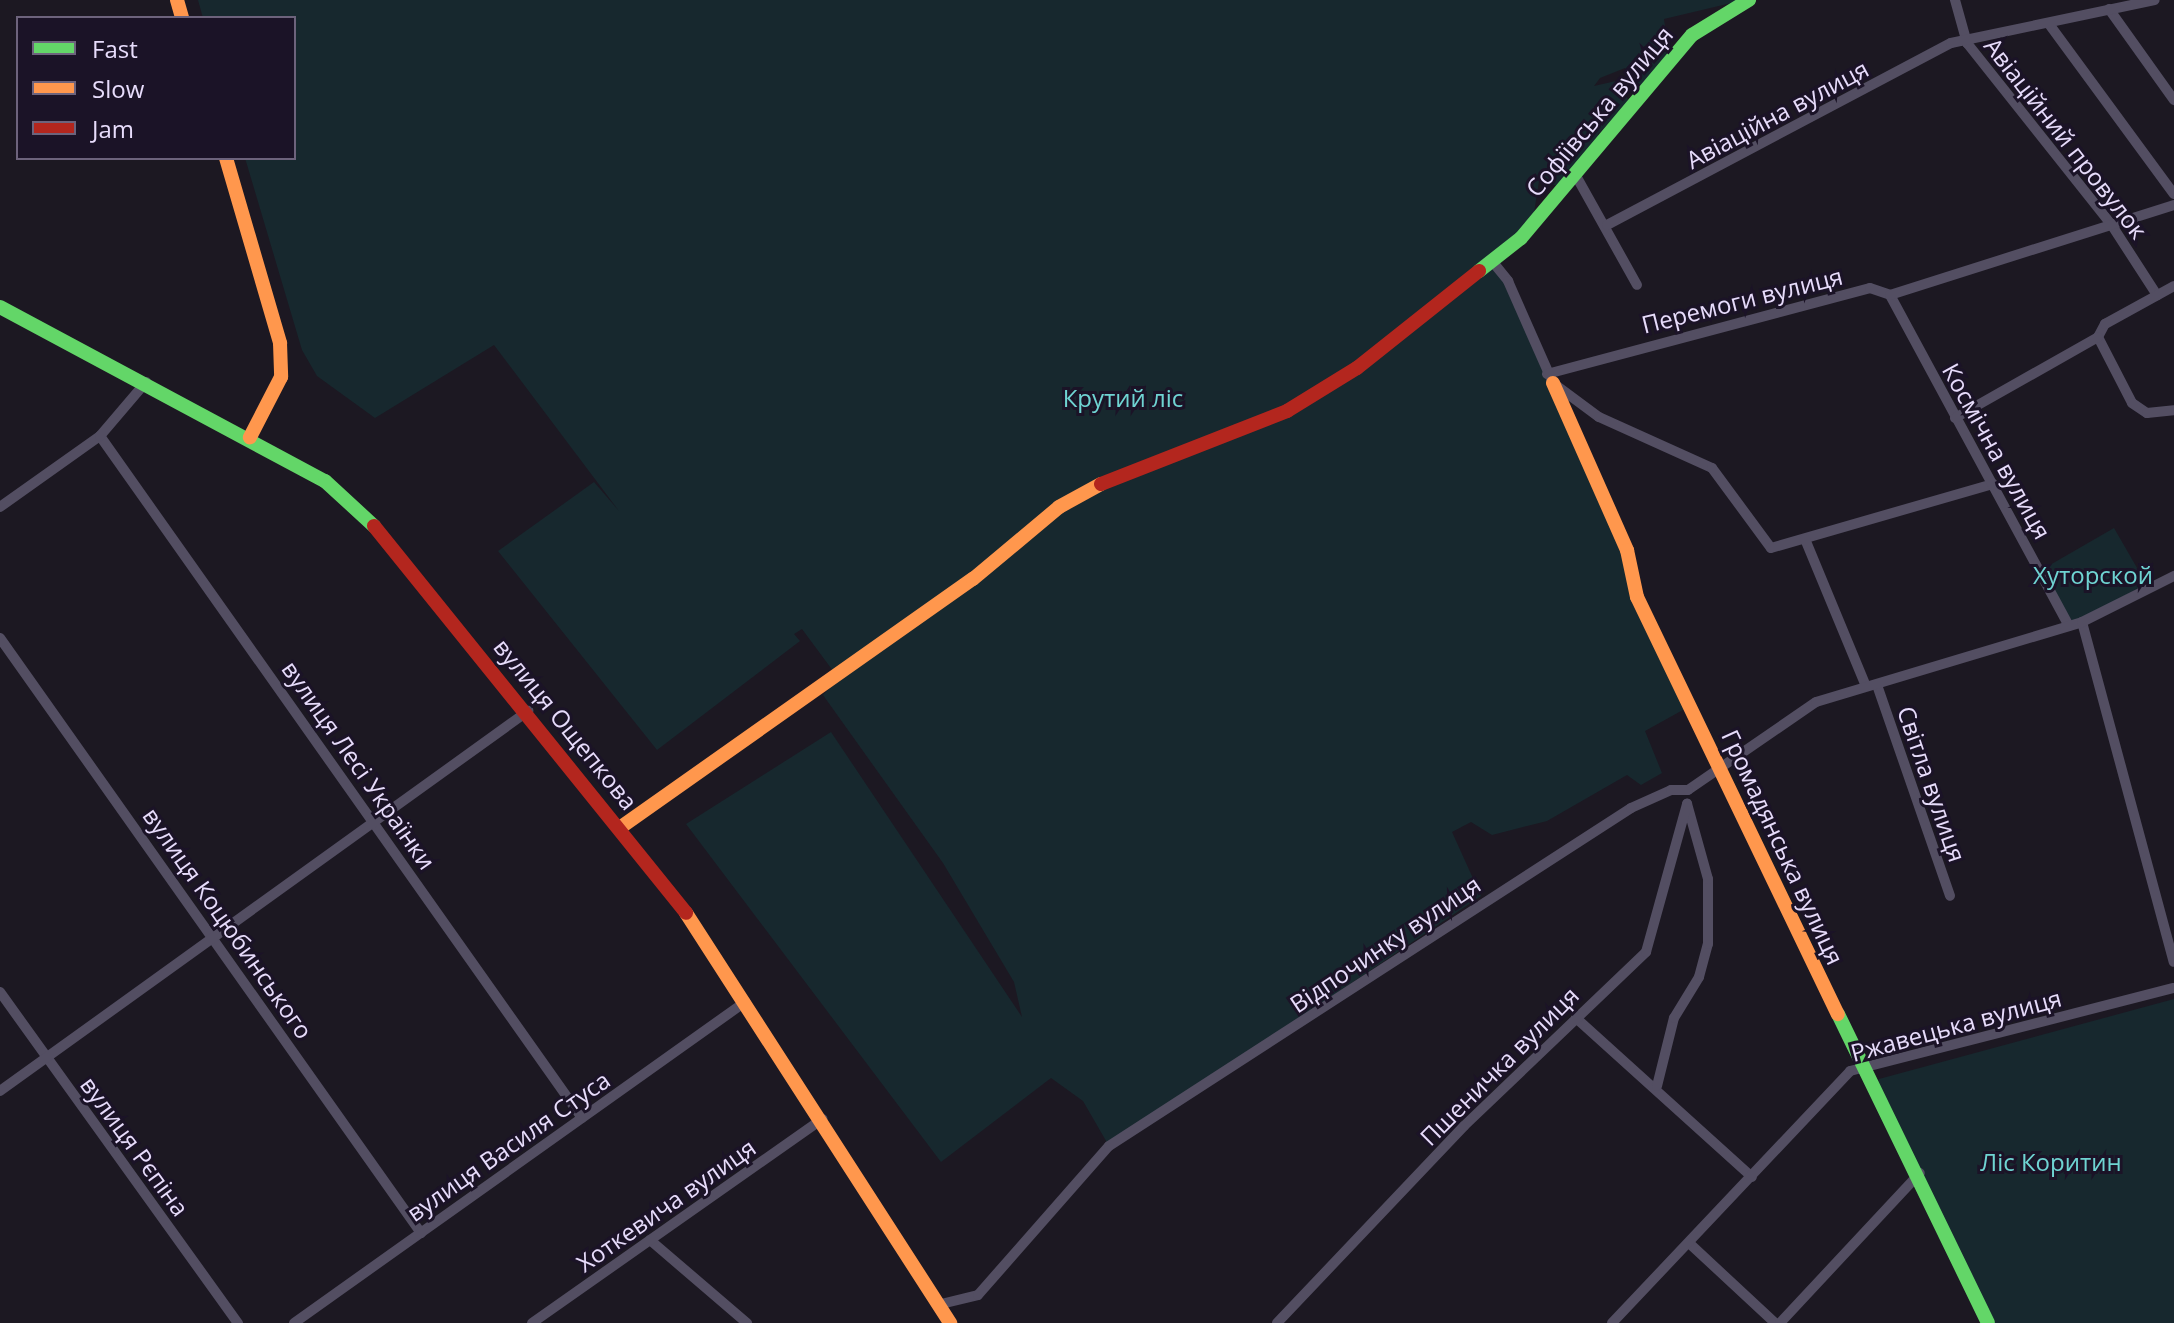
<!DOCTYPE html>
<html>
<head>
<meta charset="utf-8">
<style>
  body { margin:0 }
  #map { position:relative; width:2174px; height:1323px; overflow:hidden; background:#1c1822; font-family:"Open Sans",sans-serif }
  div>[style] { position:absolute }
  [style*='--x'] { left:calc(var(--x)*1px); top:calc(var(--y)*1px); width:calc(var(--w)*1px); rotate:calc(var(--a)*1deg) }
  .green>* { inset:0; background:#17282e; transform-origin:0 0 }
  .street>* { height:10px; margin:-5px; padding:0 5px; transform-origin:5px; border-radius:5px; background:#534e62 }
  .fast>* { height:14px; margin:-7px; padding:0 7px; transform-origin:7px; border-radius:7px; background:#63d668 }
  .slow>* { height:14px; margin:-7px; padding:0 7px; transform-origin:7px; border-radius:7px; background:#ff974d }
  .jam>* { height:14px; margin:-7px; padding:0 7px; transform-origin:7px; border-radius:7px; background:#b3261e }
  span { translate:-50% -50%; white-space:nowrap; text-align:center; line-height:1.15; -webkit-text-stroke:6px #1b1327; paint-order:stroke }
  .street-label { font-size:24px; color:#e7dcfb }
  .park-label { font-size:24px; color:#6fd4d2 }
  .legend { position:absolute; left:16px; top:16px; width:280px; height:144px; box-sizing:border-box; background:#1b1327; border:2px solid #6d637c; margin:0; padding:10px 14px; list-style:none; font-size:24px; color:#e7dcfb }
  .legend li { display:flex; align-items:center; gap:16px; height:40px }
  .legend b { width:40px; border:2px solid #6d637c }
</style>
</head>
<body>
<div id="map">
  <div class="green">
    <i style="clip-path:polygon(198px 0,1744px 0,1664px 19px,1669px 58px,1644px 89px,1625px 68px,1600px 78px,1594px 86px,1616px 81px,1630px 102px,1598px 134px,1601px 144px,1566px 188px,1539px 181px,1533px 219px,1493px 260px,1505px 270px,1690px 706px,1645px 731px,1662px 773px,1641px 785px,1627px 775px,1547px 821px,1492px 835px,1471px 822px,1452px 832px,1481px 896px,1109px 1146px,1083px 1101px,1051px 1078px,941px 1162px,686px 824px,831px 732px,1022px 1017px,1014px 982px,943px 863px,823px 695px,839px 679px,802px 629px,794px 634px,800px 641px,657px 750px,498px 551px,594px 482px,619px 511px,494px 345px,375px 418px,317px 376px,302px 350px,245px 158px,294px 158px,294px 18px,203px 18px)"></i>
    <i style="left:2114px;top:528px;width:64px;height:83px;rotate:60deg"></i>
    <i style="clip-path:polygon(2174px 999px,2174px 1323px,1994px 1323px,1874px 1092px,1879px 1079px)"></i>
  </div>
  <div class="street">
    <i style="--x:1955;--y:0;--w:45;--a:74.4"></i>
    <i style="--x:1967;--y:43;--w:231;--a:51.5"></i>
    <i style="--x:2111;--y:224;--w:85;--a:57.1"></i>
    <i style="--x:2109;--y:9;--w:112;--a:54.5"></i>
    <i style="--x:2049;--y:24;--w:211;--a:53.7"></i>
    <i style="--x:1575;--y:174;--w:127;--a:60.8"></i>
    <i style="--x:1607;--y:225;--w:389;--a:-27.9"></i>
    <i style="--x:1951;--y:43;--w:208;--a:-11.9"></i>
    <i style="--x:1492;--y:261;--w:26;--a:51"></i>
    <i style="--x:1508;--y:281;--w:111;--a:66.2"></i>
    <i style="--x:1553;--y:383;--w:57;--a:36.5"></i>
    <i style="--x:1599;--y:417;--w:124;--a:24.3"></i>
    <i style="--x:1712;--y:468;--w:99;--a:53.6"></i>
    <i style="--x:1771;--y:548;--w:231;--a:-16.1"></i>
    <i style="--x:1890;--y:295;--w:376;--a:61.6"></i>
    <i style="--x:2098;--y:337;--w:74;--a:62.7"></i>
    <i style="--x:2132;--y:403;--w:18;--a:34"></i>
    <i style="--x:2147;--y:413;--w:27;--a:-6"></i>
    <i style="--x:2098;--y:337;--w:15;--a:-62"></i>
    <i style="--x:2105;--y:324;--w:79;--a:-28.8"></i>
    <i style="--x:1547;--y:374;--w:334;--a:-14.9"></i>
    <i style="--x:1870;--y:288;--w:21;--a:19"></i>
    <i style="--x:1890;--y:295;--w:298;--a:-17.6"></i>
    <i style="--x:1955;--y:418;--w:164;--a:-29.5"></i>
    <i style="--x:100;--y:436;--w:835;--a:54.75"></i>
    <i style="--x:0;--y:507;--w:123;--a:-35.4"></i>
    <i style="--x:100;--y:436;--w:71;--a:-49.6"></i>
    <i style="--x:1805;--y:539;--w:159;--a:67.5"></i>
    <i style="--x:2082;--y:622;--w:352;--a:74.9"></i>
    <i style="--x:0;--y:638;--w:729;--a:54.72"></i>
    <i style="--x:1877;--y:685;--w:223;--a:70.9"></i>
    <i style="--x:1688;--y:790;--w:155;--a:-34.5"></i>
    <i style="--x:1816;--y:702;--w:278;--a:-16.7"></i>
    <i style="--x:2082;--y:622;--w:103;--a:-26.6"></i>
    <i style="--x:0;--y:992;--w:408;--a:54.3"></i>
    <i style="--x:1576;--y:1018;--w:237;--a:42.1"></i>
    <i style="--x:1657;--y:1086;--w:70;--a:-76"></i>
    <i style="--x:1674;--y:1018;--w:48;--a:-58.6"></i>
    <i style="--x:1699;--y:977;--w:34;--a:-75"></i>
    <i style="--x:1708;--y:944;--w:65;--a:-90"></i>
    <i style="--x:1708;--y:879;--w:78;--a:-105.6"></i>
    <i style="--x:0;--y:1091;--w:651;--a:-35.74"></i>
    <i style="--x:650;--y:1240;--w:128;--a:40.6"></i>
    <i style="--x:1689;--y:1243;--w:117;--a:42.9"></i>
    <i style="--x:937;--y:1305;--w:42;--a:-13.7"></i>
    <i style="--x:978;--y:1295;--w:198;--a:-48.7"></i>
    <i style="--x:1109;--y:1146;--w:622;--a:-32.92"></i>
    <i style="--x:1631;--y:808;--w:44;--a:-24.2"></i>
    <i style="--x:1671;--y:790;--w:17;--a:0"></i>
    <i style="--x:294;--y:1323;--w:554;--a:-35.44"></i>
    <i style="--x:532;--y:1323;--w:355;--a:-35.1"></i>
    <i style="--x:1277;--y:1323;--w:272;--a:-46.5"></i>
    <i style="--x:1464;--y:1126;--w:252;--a:-43.7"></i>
    <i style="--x:1646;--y:952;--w:154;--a:-74.5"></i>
    <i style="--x:1612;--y:1323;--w:347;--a:-46.6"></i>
    <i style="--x:1850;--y:1071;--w:334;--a:-14.4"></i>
    <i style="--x:1780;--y:1323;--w:205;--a:-47"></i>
  </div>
  <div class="fast">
    <i style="--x:1479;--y:271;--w:53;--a:-38.2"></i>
    <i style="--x:1521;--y:238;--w:265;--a:-49.9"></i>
    <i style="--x:1692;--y:35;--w:67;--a:-31.6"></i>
    <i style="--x:0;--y:307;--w:369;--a:28.2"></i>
    <i style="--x:325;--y:481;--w:67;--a:42.6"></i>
    <i style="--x:1838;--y:1014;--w:343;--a:64.1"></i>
  </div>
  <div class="slow">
    <i style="--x:177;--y:0;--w:19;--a:74"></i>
    <i style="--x:226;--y:158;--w:193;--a:73.7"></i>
    <i style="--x:280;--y:343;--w:34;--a:88"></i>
    <i style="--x:281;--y:377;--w:68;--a:117.3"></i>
    <i style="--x:1553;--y:383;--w:183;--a:66.1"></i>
    <i style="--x:1627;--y:550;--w:48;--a:78"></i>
    <i style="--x:1637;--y:597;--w:463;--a:64.3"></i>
    <i style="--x:621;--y:827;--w:431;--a:-35.2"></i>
    <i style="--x:973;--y:579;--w:112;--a:-39.9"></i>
    <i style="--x:1059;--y:507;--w:48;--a:-28.7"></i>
    <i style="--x:686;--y:913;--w:488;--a:57.2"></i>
  </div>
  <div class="jam">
    <i style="--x:1101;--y:484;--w:200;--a:-21.4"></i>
    <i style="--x:1287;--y:411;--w:82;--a:-31.6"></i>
    <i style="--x:1357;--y:368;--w:156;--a:-38.5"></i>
    <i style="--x:374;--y:526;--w:497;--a:51.1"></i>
  </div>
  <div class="street-label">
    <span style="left:1599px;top:111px;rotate:-50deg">Софіївська вулиця</span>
    <span style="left:1777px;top:114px;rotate:-28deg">Авіаційна вулиця</span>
    <span style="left:2066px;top:138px;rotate:52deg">Авіаційний провулок</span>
    <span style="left:1742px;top:300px;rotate:-14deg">Перемоги вулиця</span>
    <span style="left:1997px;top:451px;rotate:61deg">Космічна вулиця</span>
    <span style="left:566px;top:724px;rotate:51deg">вулиця Ощепкова</span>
    <span style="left:359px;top:765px;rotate:55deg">вулиця Лесі Українки</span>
    <span style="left:1932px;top:784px;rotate:71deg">Світла вулиця</span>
    <span style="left:1783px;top:847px;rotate:65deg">Громадянська вулиця</span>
    <span style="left:228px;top:923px;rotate:55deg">вулиця Коцюбинського</span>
    <span style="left:1385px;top:944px;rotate:-34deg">Відпочинку вулиця</span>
    <span style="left:1956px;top:1025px;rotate:-15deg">Ржавецька вулиця</span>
    <span style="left:1499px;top:1066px;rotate:-45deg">Пшеничка вулиця</span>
    <span style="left:135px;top:1146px;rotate:54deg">вулиця Рєпіна</span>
    <span style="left:508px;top:1146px;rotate:-35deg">вулиця Василя Стуса</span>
    <span style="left:666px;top:1205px;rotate:-35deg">Хоткевича вулиця</span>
  </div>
  <div class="park-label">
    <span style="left:1123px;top:398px">Крутий ліс</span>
    <span style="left:2093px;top:575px">Хуторской</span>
    <span style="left:2051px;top:1162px">Ліс Коритин</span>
  </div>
  <ul class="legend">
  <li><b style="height:10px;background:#63d668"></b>Fast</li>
  <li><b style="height:10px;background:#ff974d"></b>Slow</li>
  <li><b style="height:10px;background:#b3261e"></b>Jam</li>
  </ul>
</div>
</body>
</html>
